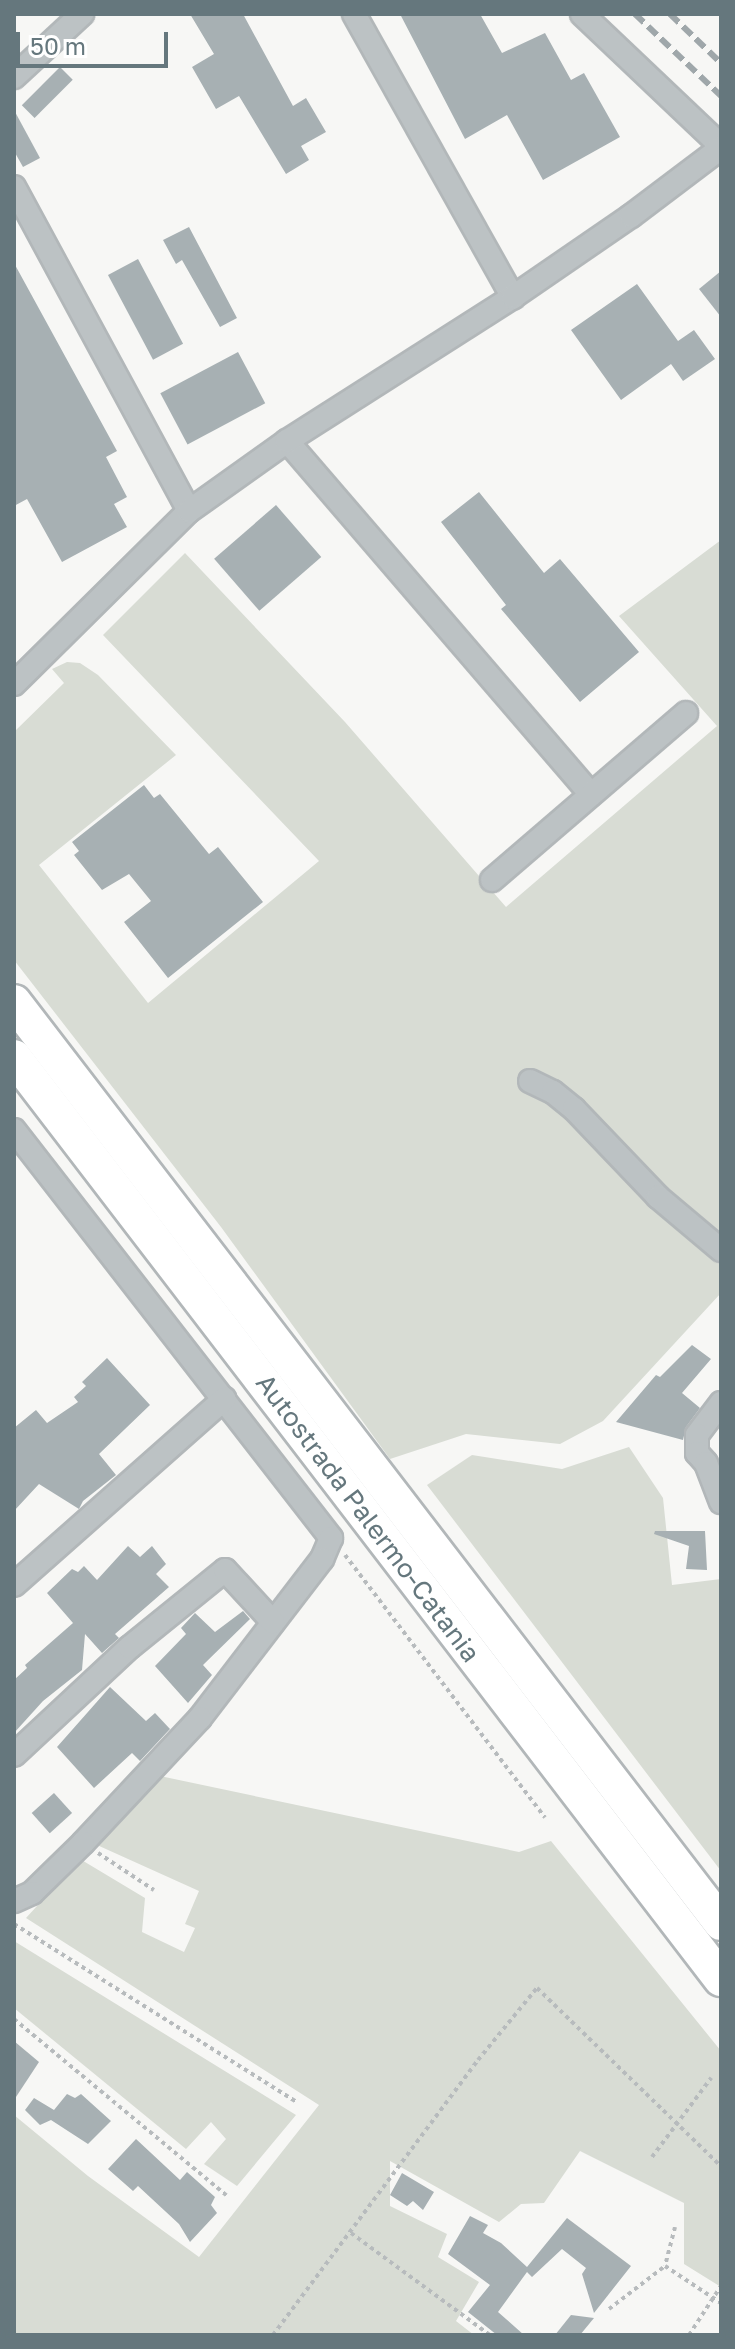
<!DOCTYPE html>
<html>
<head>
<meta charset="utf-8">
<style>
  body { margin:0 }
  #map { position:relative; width:735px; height:2349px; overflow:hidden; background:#f7f7f5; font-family:"Golos Text",sans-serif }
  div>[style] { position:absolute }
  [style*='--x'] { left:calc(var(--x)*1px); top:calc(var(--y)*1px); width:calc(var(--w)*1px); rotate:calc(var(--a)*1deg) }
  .green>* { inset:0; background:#d8dcd4 }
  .building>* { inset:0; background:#a7b0b3; transform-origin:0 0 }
  .path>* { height:4px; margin-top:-2px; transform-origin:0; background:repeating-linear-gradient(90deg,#b7bbbd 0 4px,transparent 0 8px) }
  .roads { filter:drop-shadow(2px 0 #b2b7b9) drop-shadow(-2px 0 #b2b7b9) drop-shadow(0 2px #b2b7b9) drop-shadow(0 -2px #b2b7b9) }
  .minor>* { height:22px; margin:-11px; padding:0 11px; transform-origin:11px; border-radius:11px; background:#bcc2c4 }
  .highway>* { height:34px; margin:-17px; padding:0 17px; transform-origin:17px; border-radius:17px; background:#fff }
  .rail>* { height:6px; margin-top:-3px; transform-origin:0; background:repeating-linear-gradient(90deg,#9fa7aa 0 12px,transparent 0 18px) }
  span { translate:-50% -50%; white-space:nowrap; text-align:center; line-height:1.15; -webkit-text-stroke:8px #fff; paint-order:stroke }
  .street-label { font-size:26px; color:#65777d }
  .frame { position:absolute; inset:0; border:16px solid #65777d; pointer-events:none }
  .scale { position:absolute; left:16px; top:32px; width:152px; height:36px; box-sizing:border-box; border:4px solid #65777d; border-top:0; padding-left:10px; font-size:24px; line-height:28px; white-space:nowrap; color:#65777d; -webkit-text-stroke:6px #fff; paint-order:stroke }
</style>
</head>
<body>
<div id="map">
  <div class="green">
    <i style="clip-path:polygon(721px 540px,721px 1293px,603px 1421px,560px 1444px,466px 1434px,390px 1459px,221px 1227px,14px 960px,14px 732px,64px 683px,52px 669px,67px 662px,80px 663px,98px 675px,176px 755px,39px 865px,148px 1003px,319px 861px,103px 635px,185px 553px,345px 722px,506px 907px,717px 726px,619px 616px)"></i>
    <i style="clip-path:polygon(629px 1447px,663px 1498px,672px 1585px,721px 1579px,721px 1871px,427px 1485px,472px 1455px,562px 1469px)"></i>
    <i style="clip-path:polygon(160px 1776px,519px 1852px,551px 1841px,721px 2051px,721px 2287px,684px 2264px,684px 2203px,580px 2151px,544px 2203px,521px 2204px,499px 2222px,390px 2161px,390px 2206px,447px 2234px,438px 2257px,479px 2282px,456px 2321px,474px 2335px,14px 2335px,14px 2115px,88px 2176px,199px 2257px,319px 2105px,26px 1918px,80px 1859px,145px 1898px,142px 1932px,184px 1952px,195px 1928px,185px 1924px,199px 1891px,97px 1845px)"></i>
    <i style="clip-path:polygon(14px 1941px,296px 2115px,237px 2186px,204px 2164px,226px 2139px,211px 2122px,186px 2149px,14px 2008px)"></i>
  </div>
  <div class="building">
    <i style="clip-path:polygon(190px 14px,243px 14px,293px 106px,306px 98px,326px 132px,301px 146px,309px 160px,286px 174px,239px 96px,216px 109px,192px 67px,214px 54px)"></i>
    <i style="clip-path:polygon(400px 14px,480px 14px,502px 53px,545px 33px,571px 80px,584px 73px,620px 137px,543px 180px,507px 115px,465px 139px)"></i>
    <i style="left:60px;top:67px;width:18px;height:54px;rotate:45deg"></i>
    <i style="clip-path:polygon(14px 110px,40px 158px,23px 167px,14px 151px)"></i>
    <i style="clip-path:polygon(189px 227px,237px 318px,220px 327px,182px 260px,176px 264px,163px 240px)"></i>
    <i style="left:138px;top:259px;width:96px;height:34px;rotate:62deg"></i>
    <i style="clip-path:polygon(14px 263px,117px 451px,106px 457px,127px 497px,114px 504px,127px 527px,62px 562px,27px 499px,14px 506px)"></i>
    <i style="clip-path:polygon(721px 271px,721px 317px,699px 289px)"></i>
    <i style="clip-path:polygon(637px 284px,678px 341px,694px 330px,715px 359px,683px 381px,671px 364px,621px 400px,571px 330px)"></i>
    <i style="left:238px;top:352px;width:58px;height:88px;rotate:62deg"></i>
    <i style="clip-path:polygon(479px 492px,544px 573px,560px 559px,639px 652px,580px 702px,501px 609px,506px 605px,441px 522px)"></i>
    <i style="left:276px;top:505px;width:69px;height:82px;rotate:49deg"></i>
    <i style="clip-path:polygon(144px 785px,154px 798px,160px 794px,209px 854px,218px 847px,263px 902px,168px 978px,124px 922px,151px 901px,129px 874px,102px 890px,74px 855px,79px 851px,72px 842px)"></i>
    <i style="clip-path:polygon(692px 1345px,711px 1359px,682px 1393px,700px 1408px,686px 1427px,683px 1440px,616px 1422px,656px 1375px,660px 1377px)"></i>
    <i style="clip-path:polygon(107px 1358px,150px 1405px,99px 1454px,116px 1475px,83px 1501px,79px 1509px,39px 1484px,14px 1511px,14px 1428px,36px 1410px,47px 1423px,78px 1402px,74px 1397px,86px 1386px,82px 1382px)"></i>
    <i style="clip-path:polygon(655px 1531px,705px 1531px,707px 1570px,686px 1569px,689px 1546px,654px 1534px)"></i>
    <i style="clip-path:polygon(128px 1546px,140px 1557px,152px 1546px,166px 1564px,156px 1574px,169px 1587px,115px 1634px,119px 1638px,102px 1653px,85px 1634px,82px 1670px,43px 1701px,14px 1733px,14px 1680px,27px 1668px,25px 1665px,73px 1623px,47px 1593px,72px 1569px,78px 1572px,84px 1566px,97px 1580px)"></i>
    <i style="clip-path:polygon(243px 1611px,250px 1619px,203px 1665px,212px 1675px,188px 1703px,155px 1666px,186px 1634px,181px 1628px,195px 1613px,215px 1632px)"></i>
    <i style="clip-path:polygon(110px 1687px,146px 1721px,155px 1713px,170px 1729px,140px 1761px,132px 1753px,94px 1788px,57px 1747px)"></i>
    <i style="left:54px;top:1793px;width:27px;height:30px;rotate:48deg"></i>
    <i style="clip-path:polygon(14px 2041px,39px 2062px,14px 2100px)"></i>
    <i style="clip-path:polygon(67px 2094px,75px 2098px,81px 2094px,111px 2121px,88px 2144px,51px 2120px,40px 2125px,25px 2110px,34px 2098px,54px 2110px)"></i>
    <i style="clip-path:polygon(136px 2139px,180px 2180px,187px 2172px,215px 2197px,211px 2205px,217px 2213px,190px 2242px,179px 2224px,138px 2186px,133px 2191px,108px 2169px)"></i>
    <i style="clip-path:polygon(402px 2173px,434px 2192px,423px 2210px,413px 2201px,407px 2206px,390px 2195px)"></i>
    <i style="clip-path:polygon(470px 2216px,488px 2225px,483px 2233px,501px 2243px,527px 2267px,567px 2218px,631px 2266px,594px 2313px,582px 2274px,586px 2268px,562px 2249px,532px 2277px,527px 2272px,498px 2312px,524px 2335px,497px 2335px,468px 2312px,490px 2285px,448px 2254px)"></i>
    <i style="clip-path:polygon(571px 2315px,594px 2318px,580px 2335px,555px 2335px)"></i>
  </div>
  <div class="path">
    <i style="--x:345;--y:1555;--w:330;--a:52.7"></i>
    <i style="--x:98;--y:1853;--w:67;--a:33.5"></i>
    <i style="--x:14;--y:1924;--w:334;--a:32.2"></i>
    <i style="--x:14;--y:2019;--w:276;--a:39.7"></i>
    <i style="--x:652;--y:2157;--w:99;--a:-53.2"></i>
    <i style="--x:675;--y:2227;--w:40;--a:104.4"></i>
    <i style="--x:665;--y:2266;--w:67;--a:33.5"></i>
    <i style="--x:351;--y:2233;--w:172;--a:36.3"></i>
    <i style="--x:609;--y:2309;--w:71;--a:-37.5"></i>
    <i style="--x:273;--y:2335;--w:343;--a:-53.3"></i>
    <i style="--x:478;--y:2060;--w:93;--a:-50.7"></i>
    <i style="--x:537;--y:1988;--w:256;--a:44.1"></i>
    <i style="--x:689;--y:2335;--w:59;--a:-56.9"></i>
  </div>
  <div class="roads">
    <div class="minor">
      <i style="--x:354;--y:14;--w:325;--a:60.7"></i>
      <i style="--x:582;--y:14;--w:192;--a:43.5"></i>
      <i style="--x:14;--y:77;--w:93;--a:-42.8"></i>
      <i style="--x:14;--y:187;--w:368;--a:61.6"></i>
      <i style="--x:287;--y:441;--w:466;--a:49.3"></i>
      <i style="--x:14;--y:684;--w:246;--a:-44.7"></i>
      <i style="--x:189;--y:511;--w:120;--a:-35.5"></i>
      <i style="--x:287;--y:441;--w:268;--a:-32.5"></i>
      <i style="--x:513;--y:297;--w:143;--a:-34.5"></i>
      <i style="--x:631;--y:216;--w:113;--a:-37.1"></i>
      <i style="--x:492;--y:880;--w:256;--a:-40.7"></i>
      <i style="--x:530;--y:1081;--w:25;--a:26"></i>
      <i style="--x:553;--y:1092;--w:27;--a:39"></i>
      <i style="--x:574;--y:1109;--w:122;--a:46.3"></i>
      <i style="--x:658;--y:1197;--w:82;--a:40.1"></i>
      <i style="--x:14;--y:1130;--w:517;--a:52.15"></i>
      <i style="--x:331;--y:1538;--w:23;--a:113"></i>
      <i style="--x:322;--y:1559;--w:200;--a:127.5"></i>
      <i style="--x:200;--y:1718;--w:171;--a:133.1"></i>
      <i style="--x:83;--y:1843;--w:71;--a:135.6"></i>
      <i style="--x:32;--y:1893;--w:20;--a:156"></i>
      <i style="--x:721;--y:1403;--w:40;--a:127"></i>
      <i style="--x:697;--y:1435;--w:18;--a:90"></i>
      <i style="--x:697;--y:1453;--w:13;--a:48"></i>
      <i style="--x:706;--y:1463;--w:42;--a:69"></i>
      <i style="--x:14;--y:1585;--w:281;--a:-41.5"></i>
      <i style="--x:14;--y:1755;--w:158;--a:-43"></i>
      <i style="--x:130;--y:1647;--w:122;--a:-39"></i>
      <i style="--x:225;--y:1570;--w:71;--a:47.3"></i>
    </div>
    <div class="highway">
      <i style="--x:14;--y:1002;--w:1161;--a:52.49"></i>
      <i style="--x:14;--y:1057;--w:1162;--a:52.52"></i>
    </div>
  </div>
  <div class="rail">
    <i style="--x:635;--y:14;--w:119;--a:43.6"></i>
    <i style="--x:670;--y:14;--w:71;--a:43.9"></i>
  </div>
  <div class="street-label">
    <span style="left:368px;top:1518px;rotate:53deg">Autostrada Palermo-Catania</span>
  </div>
  <div class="frame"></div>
  <div class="scale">50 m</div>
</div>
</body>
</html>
